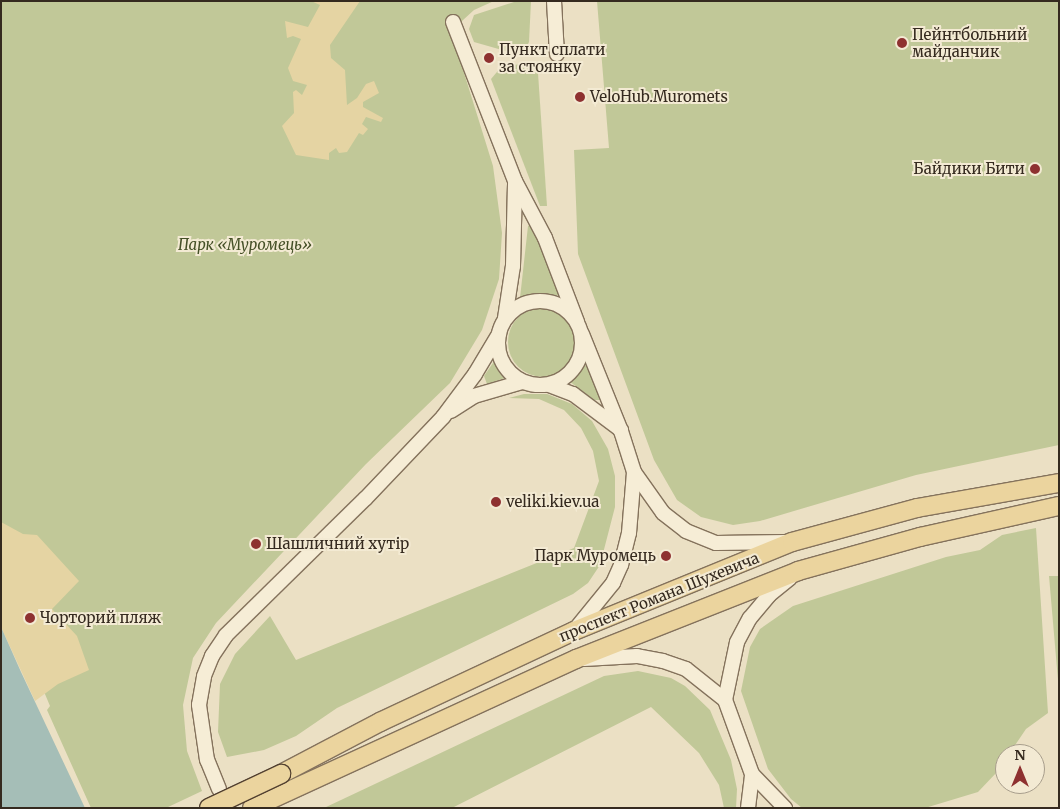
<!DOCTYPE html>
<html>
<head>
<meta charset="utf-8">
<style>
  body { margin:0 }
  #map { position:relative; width:1060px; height:809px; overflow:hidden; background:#ebe0c4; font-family:Merriweather,serif }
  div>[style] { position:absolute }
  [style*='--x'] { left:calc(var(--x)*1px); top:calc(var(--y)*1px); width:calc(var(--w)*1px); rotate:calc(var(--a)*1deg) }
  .green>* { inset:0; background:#c1c898 }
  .round { border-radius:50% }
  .sand>* { inset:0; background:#e5d4a3 }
  .water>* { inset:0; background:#a5beb7 }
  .roads { filter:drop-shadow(1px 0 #84725c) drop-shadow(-1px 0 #84725c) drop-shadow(0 1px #84725c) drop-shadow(0 -1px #84725c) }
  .minor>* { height:14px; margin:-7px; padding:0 7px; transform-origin:7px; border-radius:7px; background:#f6edd6 }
  .minor>.ring { margin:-7px; padding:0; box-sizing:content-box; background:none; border:14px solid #f6edd6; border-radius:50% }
  .major>* { height:18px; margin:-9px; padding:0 9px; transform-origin:9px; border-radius:9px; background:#ebd49e }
  .bridges { filter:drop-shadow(1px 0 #524030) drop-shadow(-1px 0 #524030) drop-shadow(0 1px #524030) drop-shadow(0 -1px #524030) }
  .major-bridge>* { height:18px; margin:-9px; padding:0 9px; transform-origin:9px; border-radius:9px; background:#ebd49e }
  .dots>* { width:14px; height:14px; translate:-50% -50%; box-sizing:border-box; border:2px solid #f3ead3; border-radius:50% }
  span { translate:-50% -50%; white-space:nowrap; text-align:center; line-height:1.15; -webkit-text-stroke:4px #f3ead3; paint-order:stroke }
  .poi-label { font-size:15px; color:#352a1f }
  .left { translate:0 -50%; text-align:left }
  .right { translate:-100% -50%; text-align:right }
  .park-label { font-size:15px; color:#455027; font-style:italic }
  .street-label { font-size:15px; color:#352a1f }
  .frame { position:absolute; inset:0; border:2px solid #352a1f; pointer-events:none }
  .north { position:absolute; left:995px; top:744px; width:50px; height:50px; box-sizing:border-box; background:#f3ead3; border:1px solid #a79d8b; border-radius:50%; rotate:0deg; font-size:14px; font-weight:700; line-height:20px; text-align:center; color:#352a1f }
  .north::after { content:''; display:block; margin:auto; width:18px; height:22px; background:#8e3130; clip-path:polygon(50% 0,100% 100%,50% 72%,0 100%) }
</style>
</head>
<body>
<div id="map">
  <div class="green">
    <i style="clip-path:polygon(1px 1px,494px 1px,474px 10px,451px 31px,493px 166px,502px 233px,499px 279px,482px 330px,450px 383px,366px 464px,216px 623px,193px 658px,183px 705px,187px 751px,202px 791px,166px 808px,91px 808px,47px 710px,50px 706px,1px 589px)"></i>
    <i style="clip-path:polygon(517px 1px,531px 1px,529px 42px,525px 50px,516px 54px,474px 42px,469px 29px,474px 15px)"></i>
    <i style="clip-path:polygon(597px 1px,1059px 1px,1059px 445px,916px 475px,760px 521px,733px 525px,701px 517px,677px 500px,654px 460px,578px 254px,574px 150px,609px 148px)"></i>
    <i style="clip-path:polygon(523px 64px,538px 73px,547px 206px,540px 206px,491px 79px,502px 66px)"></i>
    <i style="clip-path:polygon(531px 224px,563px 296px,534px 293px,520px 298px,528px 226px)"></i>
    <i class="round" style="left:508px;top:307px;width:70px;height:70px"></i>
    <i style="clip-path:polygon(495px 360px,507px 374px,505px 378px,487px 384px,484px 376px)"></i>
    <i style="clip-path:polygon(589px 362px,602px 396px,599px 400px,594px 400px,569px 381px)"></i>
    <i style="clip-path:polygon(524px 394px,547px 394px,572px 404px,592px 421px,608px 449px,615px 476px,615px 507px,600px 565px,588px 583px,573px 594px,337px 708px,296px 736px,264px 750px,227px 757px,218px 732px,220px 684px,235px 654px,270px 616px,296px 660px,574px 548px,599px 481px,593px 451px,581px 428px,564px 410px,539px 399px,509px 398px)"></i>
    <i style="clip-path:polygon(1036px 528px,1048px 713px,1026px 729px,1009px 754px,1005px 754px,1005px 761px,997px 772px,978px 792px,925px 808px,802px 808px,791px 799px,768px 769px,741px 691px,750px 647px,760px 629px,793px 606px,946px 557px,980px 550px,1002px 535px)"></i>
    <i style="clip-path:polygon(1049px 576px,1059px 576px,1059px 692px)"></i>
    <i style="clip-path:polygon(638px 671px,671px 678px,685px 686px,710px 710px,731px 760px,737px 789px,736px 808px,724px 808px,719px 785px,699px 753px,651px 707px,452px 808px,324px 808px,604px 676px)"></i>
  </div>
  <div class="sand">
    <i style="clip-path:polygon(311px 1px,360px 1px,330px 45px,331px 58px,345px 70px,347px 105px,357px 98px,366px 84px,374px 81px,379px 93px,363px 102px,363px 107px,383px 118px,381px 122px,366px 117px,362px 124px,368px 129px,363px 135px,359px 133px,347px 152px,339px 153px,336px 148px,329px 153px,329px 160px,296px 155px,282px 126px,294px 113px,293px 92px,296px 90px,302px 95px,307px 85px,293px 81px,288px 68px,301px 39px,293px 36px,287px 38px,285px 21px,308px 27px,320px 5px)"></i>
    <i style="clip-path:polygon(1px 522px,23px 534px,37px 535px,79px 581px,52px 609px,77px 636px,89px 670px,58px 684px,35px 701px,1px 627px)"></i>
  </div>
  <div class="water">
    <i style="clip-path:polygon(1px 627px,21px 672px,85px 808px,1px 808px)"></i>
  </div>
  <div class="roads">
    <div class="minor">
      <i style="--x:554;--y:1;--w:53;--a:86.8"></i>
      <i style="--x:453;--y:22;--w:171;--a:68.7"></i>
      <i style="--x:515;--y:181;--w:64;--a:62.2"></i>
      <i style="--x:545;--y:238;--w:90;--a:69.1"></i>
      <i class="ring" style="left:498px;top:301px;width:70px;height:70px"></i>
      <i style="--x:505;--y:318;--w:53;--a:-81.3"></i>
      <i style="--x:513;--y:266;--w:82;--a:-88.6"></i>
      <i style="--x:582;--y:334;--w:105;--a:68.1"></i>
      <i style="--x:621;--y:431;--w:43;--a:72.4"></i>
      <i style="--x:634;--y:472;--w:50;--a:54.7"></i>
      <i style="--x:663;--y:513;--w:29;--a:38"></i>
      <i style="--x:686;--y:531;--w:32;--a:22"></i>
      <i style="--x:716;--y:543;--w:70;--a:-0.8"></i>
      <i style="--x:549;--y:385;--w:26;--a:21"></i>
      <i style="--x:573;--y:394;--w:60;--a:36.9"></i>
      <i style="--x:451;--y:411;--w:27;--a:-33"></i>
      <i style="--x:474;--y:396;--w:50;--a:-16.3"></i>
      <i style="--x:574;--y:631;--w:62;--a:-50.9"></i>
      <i style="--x:613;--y:583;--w:20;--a:-66"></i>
      <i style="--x:621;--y:565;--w:33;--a:-76"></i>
      <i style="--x:629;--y:533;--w:61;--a:-85.3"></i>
      <i style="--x:584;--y:659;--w:53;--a:-3.2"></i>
      <i style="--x:637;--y:656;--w:26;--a:11"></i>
      <i style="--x:663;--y:661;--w:24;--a:19"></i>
      <i style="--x:686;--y:669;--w:50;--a:38.5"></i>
      <i style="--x:219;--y:789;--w:31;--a:-112"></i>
      <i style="--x:207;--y:760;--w:56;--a:-98.3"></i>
      <i style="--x:199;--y:705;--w:29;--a:-80"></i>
      <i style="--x:204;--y:676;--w:22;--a:-68"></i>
      <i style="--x:212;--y:656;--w:25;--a:-56"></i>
      <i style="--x:226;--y:635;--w:194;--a:-44.4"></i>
      <i style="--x:365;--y:499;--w:113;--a:-46.4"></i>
      <i style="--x:443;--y:417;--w:54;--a:-53.3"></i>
      <i style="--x:475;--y:374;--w:47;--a:-59"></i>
      <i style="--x:748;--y:808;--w:34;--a:-83"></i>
      <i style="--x:785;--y:808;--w:47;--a:-134.1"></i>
      <i style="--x:752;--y:774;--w:79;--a:-110"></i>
      <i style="--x:725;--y:700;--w:59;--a:-78.3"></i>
      <i style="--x:737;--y:642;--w:27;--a:-62"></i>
      <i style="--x:750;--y:618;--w:30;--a:-50"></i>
      <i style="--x:769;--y:595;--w:27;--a:-39"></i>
    </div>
    <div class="major">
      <i style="--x:281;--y:774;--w:112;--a:-27.7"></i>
      <i style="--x:380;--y:722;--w:214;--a:-25.1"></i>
      <i style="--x:574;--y:631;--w:235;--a:-22.2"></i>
      <i style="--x:792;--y:542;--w:130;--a:-15.2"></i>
      <i style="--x:917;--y:508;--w:144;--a:-10"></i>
      <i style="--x:252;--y:808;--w:357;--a:-24.7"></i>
      <i style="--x:576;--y:659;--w:239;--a:-21.6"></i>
      <i style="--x:798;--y:571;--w:127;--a:-15.6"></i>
      <i style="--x:920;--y:537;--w:142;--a:-12.6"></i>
    </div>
  </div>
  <div class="bridges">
    <div class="major-bridge">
      <i style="--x:209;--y:808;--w:80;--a:-25.3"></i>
    </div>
  </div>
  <div class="dots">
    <i style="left:902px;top:43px;background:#8e3130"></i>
    <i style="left:489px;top:58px;background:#8e3130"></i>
    <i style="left:580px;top:97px;background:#8e3130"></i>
    <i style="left:1035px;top:169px;background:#8e3130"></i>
    <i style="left:496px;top:502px;background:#8e3130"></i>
    <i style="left:256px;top:544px;background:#8e3130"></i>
    <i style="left:666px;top:556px;background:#8e3130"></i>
    <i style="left:30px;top:618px;background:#8e3130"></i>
  </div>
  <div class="poi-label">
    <span class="left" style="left:912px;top:43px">Пейнтбольний<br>майданчик</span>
    <span class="left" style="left:499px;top:58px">Пункт сплати<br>за стоянку</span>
    <span class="left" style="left:590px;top:97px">VeloHub.Muromets</span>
    <span class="right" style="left:1025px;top:169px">Байдики Бити</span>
    <span class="left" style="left:506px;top:502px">veliki.kiev.ua</span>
    <span class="left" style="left:266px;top:544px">Шашличний хутір</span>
    <span class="right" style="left:656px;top:556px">Парк Муромець</span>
    <span class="left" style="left:40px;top:618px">Чорторий пляж</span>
  </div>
  <div class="park-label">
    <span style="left:245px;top:245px">Парк «Муромець»</span>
  </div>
  <div class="street-label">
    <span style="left:659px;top:597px;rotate:-22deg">проспект Романа Шухевича</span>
  </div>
  <div class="frame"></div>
  <div class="north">N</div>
</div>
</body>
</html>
